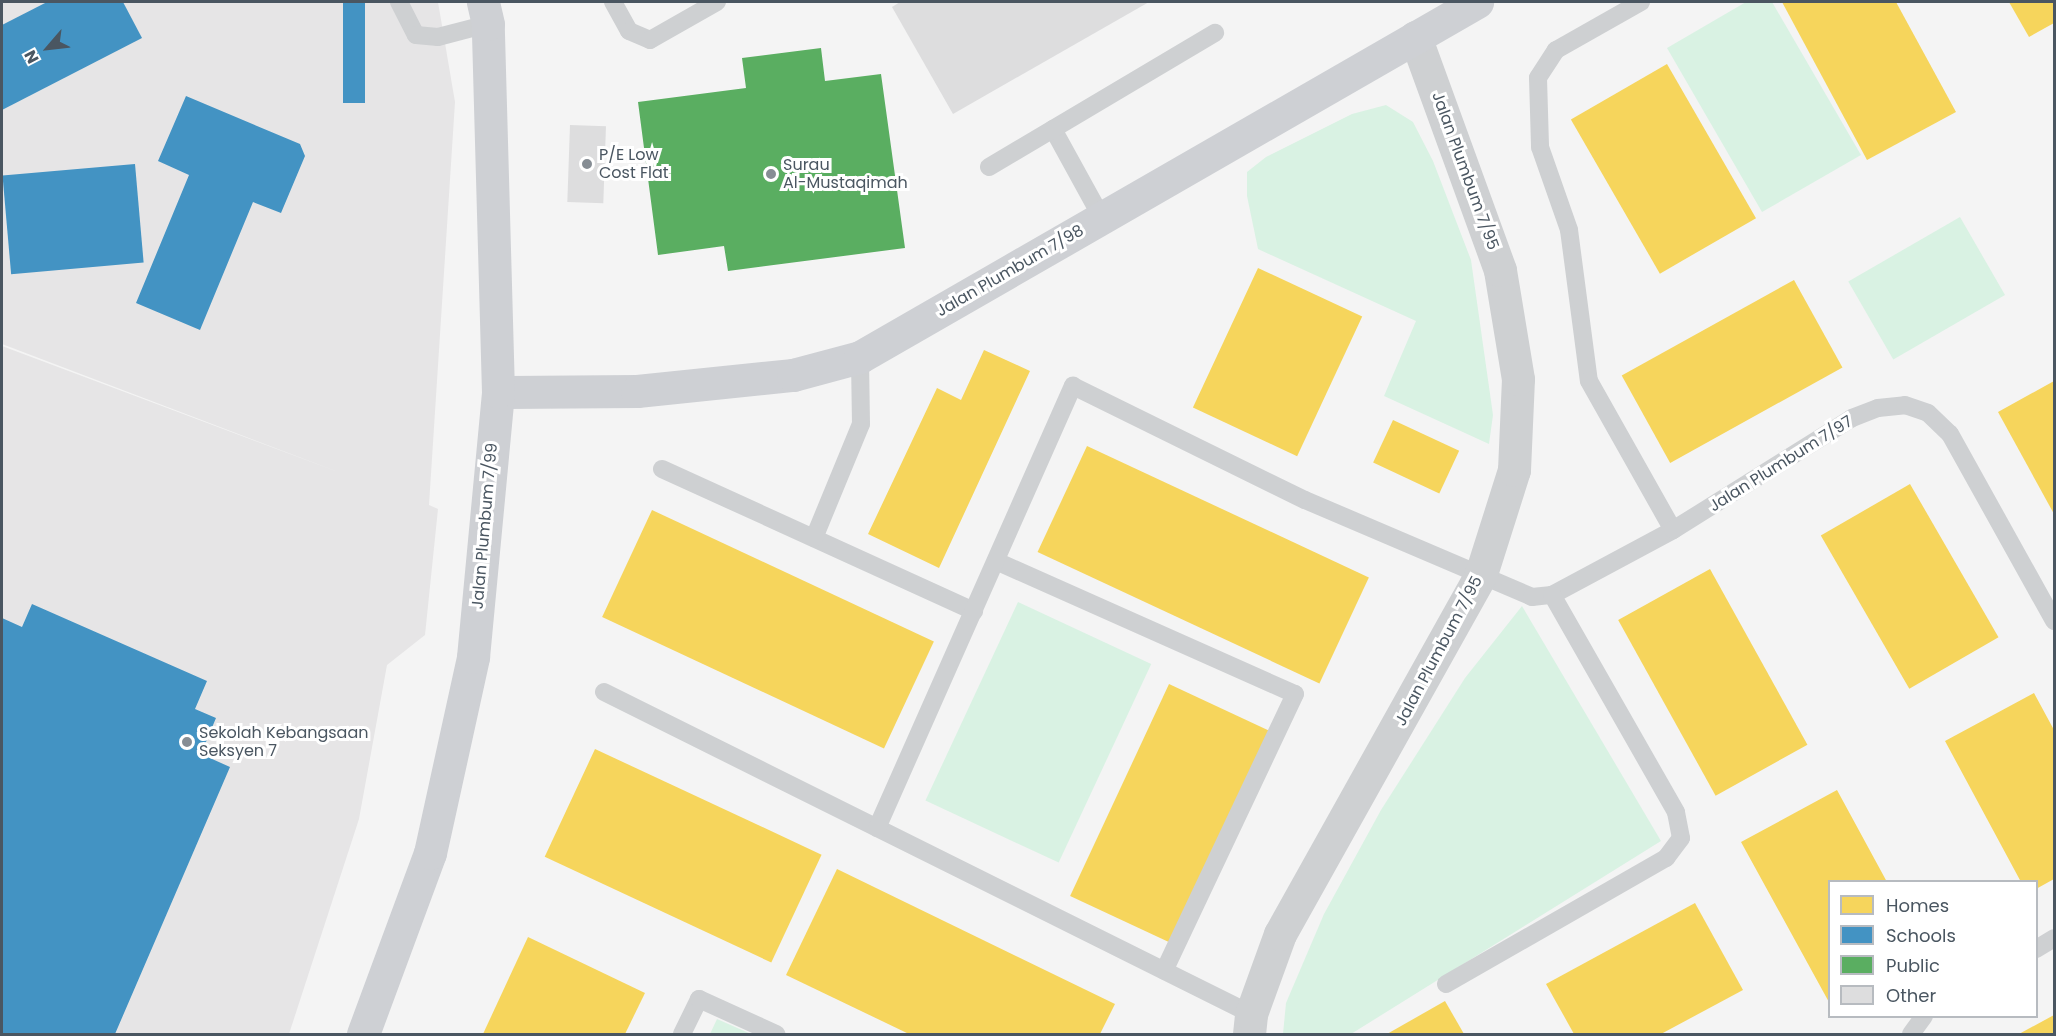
<!DOCTYPE html>
<html>
<head>
<meta charset="utf-8">
<style>
  body { margin:0 }
  #map { position:relative; width:2056px; height:1036px; overflow:hidden; background:#f4f4f4; font-family:Poppins,sans-serif }
  div>[style] { position:absolute }
  [style*='--x'] { left:calc(var(--x)*1px); top:calc(var(--y)*1px); width:calc(var(--w)*1px); rotate:calc(var(--a)*1deg) }
  .education>* { inset:0; background:#e6e5e6 }
  .green>* { inset:0; background:#d9f2e3; transform-origin:0 0 }
  .homes>* { inset:0; background:#f6d55c; transform-origin:0 0 }
  .schools>* { inset:0; background:#4393c3; transform-origin:0 0 }
  .public>* { inset:0; background:#5aae61 }
  .building>* { inset:0; background:#ddddde; transform-origin:0 0 }
  .lane>* { height:18px; margin:-9px; padding:0 9px; transform-origin:9px; border-radius:9px; background:#ced0d2 }
  .street>* { height:33px; margin:-16.5px; padding:0 16.5px; transform-origin:16.5px; border-radius:16.5px; background:#ced0d2 }
  .secondary>* { height:33px; margin:-16.5px; padding:0 16.5px; transform-origin:16.5px; border-radius:16.5px; background:#ced0d4 }
  .dots>* { width:16px; height:16px; translate:-50% -50%; box-sizing:border-box; border:3px solid #fff; border-radius:50% }
  span { translate:-50% -50%; white-space:nowrap; text-align:center; line-height:1.15; -webkit-text-stroke:6px #fff; paint-order:stroke }
  .poi-label { font-size:16px; color:#4a5661 }
  .left { translate:0 -50%; text-align:left }
  .street-label { font-size:16px; color:#4a5661 }
  .frame { position:absolute; inset:0; border:3px solid #4a5661; pointer-events:none }
  .legend { position:absolute; left:1828px; top:880px; width:210px; height:138px; box-sizing:border-box; background:#fff; border:2px solid #b7bbc0; margin:0; padding:8px 10px; list-style:none; font-size:18px; color:#4a5661 }
  .legend li { display:flex; align-items:center; gap:12px; height:30px }
  .legend b { width:30px; border:2px solid #b7bbc0 }
  .north { position:absolute; left:18px; top:18px; width:60px; height:60px; -webkit-text-stroke:4px #fff; paint-order:stroke; rotate:242deg; font-size:16px; font-weight:700; line-height:24px; text-align:center; color:#4a5661 }
  .north::after { content:''; display:block; margin:auto; width:21px; height:27px; background:#4a5661; clip-path:polygon(50% 0,100% 100%,50% 72%,0 100%) }
</style>
</head>
<body>
<div id="map">
  <div class="education">
    <i style="clip-path:polygon(2px 2px,438px 2px,455px 102px,429px 505px,438px 509px,425px 635px,387px 665px,359px 819px,289px 1034px,2px 1034px,2px 346px,341px 473px,2px 344px)"></i>
  </div>
  <div class="green">
    <i style="clip-path:polygon(1746px 2px,1772px 2px,1861px 155px,1762px 212px,1667px 48px)"></i>
    <i style="clip-path:polygon(1386px 105px,1413px 122px,1433px 161px,1471px 260px,1493px 415px,1489px 444px,1384px 396px,1416px 321px,1258px 249px,1247px 196px,1247px 172px,1266px 157px,1352px 114px)"></i>
    <i style="left:1960px;top:217px;width:90px;height:129px;rotate:60deg"></i>
    <i style="left:1018px;top:602px;width:147px;height:219px;rotate:25deg"></i>
    <i style="clip-path:polygon(1522px 606px,1661px 841px,1351px 1034px,1283px 1034px,1286px 1003px,1324px 914px,1381px 810px,1465px 678px)"></i>
    <i style="clip-path:polygon(717px 1019px,751px 1034px,710px 1034px)"></i>
  </div>
  <div class="homes">
    <i style="clip-path:polygon(1782px 2px,1896px 2px,1956px 112px,1867px 160px)"></i>
    <i style="clip-path:polygon(2009px 2px,2054px 2px,2054px 23px,2029px 37px)"></i>
    <i style="left:1667px;top:64px;width:178px;height:111px;rotate:60deg"></i>
    <i style="left:1258px;top:268px;width:115px;height:154px;rotate:25deg"></i>
    <i style="left:1794px;top:280px;width:100px;height:197px;rotate:61deg"></i>
    <i style="clip-path:polygon(984px 350px,1030px 371px,939px 568px,868px 534px,937px 388px,961px 400px)"></i>
    <i style="clip-path:polygon(2054px 381px,2054px 514px,1998px 412px)"></i>
    <i style="left:1393px;top:420px;width:73px;height:47px;rotate:25deg"></i>
    <i style="left:1087px;top:446px;width:311px;height:117px;rotate:25deg"></i>
    <i style="left:1910px;top:484px;width:177px;height:103px;rotate:60deg"></i>
    <i style="left:652px;top:510px;width:311px;height:118px;rotate:25deg"></i>
    <i style="left:1710px;top:569px;width:201px;height:105px;rotate:61deg"></i>
    <i style="left:1169px;top:684px;width:110px;height:234px;rotate:25deg"></i>
    <i style="clip-path:polygon(2034px 693px,2054px 730px,2054px 879px,2036px 889px,2036px 882px,2021px 882px,1945px 741px)"></i>
    <i style="left:595px;top:749px;width:250px;height:119px;rotate:25deg"></i>
    <i style="clip-path:polygon(1837px 790px,1887px 882px,1830px 882px,1830px 1004px,1741px 842px)"></i>
    <i style="clip-path:polygon(837px 869px,1115px 1004px,1100px 1034px,909px 1034px,786px 975px)"></i>
    <i style="clip-path:polygon(1695px 903px,1743px 990px,1661px 1034px,1574px 1034px,1546px 984px)"></i>
    <i style="clip-path:polygon(528px 937px,645px 993px,625px 1034px,483px 1034px)"></i>
    <i style="clip-path:polygon(1445px 1001px,1464px 1034px,1387px 1034px)"></i>
    <i style="clip-path:polygon(2054px 1015px,2054px 1034px,2019px 1034px)"></i>
  </div>
  <div class="schools">
    <i style="clip-path:polygon(47px 2px,123px 2px,142px 38px,2px 110px,2px 25px)"></i>
    <i style="left:343px;top:2px;width:22px;height:101px"></i>
    <i style="clip-path:polygon(186px 96px,300px 144px,305px 156px,281px 213px,253px 202px,200px 330px,136px 303px,189px 175px,158px 161px)"></i>
    <i style="left:135px;top:164px;width:99px;height:133px;rotate:85deg"></i>
    <i style="clip-path:polygon(32px 604px,207px 681px,195px 709px,216px 718px,201px 754px,230px 767px,115px 1034px,2px 1034px,2px 618px,22px 627px)"></i>
  </div>
  <div class="public">
    <i style="clip-path:polygon(821px 48px,825px 81px,881px 74px,905px 248px,728px 271px,724px 246px,658px 255px,638px 102px,746px 88px,742px 58px)"></i>
  </div>
  <div class="building">
    <i style="clip-path:polygon(900px 2px,1149px 2px,953px 114px,892px 7px)"></i>
    <i style="left:570px;top:125px;width:36px;height:77px;rotate:2deg"></i>
  </div>
  <div class="lane">
    <i style="--x:399;--y:2;--w:37;--a:63"></i>
    <i style="--x:416;--y:35;--w:22;--a:5"></i>
    <i style="--x:438;--y:37;--w:52;--a:-14.6"></i>
    <i style="--x:613;--y:2;--w:33;--a:61"></i>
    <i style="--x:629;--y:31;--w:23;--a:23"></i>
    <i style="--x:650;--y:40;--w:77;--a:-29.6"></i>
    <i style="--x:1641;--y:2;--w:98;--a:150.5"></i>
    <i style="--x:1556;--y:50;--w:33;--a:123"></i>
    <i style="--x:1538;--y:78;--w:69;--a:88.3"></i>
    <i style="--x:1540;--y:147;--w:88;--a:70.7"></i>
    <i style="--x:1569;--y:230;--w:152;--a:82.5"></i>
    <i style="--x:1589;--y:381;--w:171;--a:60.6"></i>
    <i style="--x:1053;--y:129;--w:102;--a:61.2"></i>
    <i style="--x:989;--y:167;--w:263;--a:-30.7"></i>
    <i style="--x:662;--y:469;--w:343;--a:24.5"></i>
    <i style="--x:814;--y:538;--w:123;--a:-67.6"></i>
    <i style="--x:861;--y:424;--w:67;--a:-90.9"></i>
    <i style="--x:996;--y:561;--w:327;--a:24"></i>
    <i style="--x:1295;--y:694;--w:306;--a:115.3"></i>
    <i style="--x:604;--y:692;--w:723;--a:26.46"></i>
    <i style="--x:877;--y:828;--w:484;--a:-66.1"></i>
    <i style="--x:1073;--y:386;--w:258;--a:26.2"></i>
    <i style="--x:1305;--y:500;--w:247;--a:23.1"></i>
    <i style="--x:1532;--y:597;--w:20;--a:-6"></i>
    <i style="--x:1552;--y:595;--w:137;--a:-28.2"></i>
    <i style="--x:1673;--y:530;--w:211;--a:-32"></i>
    <i style="--x:1852;--y:418;--w:28;--a:-21"></i>
    <i style="--x:1878;--y:408;--w:27;--a:-6"></i>
    <i style="--x:1905;--y:405;--w:24;--a:19"></i>
    <i style="--x:1928;--y:413;--w:30;--a:44"></i>
    <i style="--x:1950;--y:434;--w:214;--a:60.9"></i>
    <i style="--x:2036;--y:949;--w:21;--a:-31"></i>
    <i style="--x:1446;--y:984;--w:254;--a:-29.8"></i>
    <i style="--x:1666;--y:858;--w:25;--a:-53"></i>
    <i style="--x:1681;--y:838;--w:26;--a:-101"></i>
    <i style="--x:1676;--y:812;--w:250;--a:-119.7"></i>
    <i style="--x:682;--y:1034;--w:39;--a:-64"></i>
    <i style="--x:699;--y:999;--w:85;--a:24.4"></i>
    <i style="--x:1911;--y:1034;--w:22;--a:-54"></i>
  </div>
  <div class="street">
    <i style="--x:1249;--y:1034;--w:20;--a:-84"></i>
    <i style="--x:1251;--y:1014;--w:85;--a:-70.1"></i>
    <i style="--x:1280;--y:934;--w:412;--a:-60.8"></i>
    <i style="--x:1481;--y:574;--w:109;--a:-72.4"></i>
    <i style="--x:1514;--y:470;--w:91;--a:-87.5"></i>
    <i style="--x:1518;--y:379;--w:110;--a:-99.4"></i>
    <i style="--x:1500;--y:270;--w:248;--a:-110"></i>
  </div>
  <div class="secondary">
    <i style="--x:498;--y:392;--w:139;--a:-0.4"></i>
    <i style="--x:637;--y:391;--w:157;--a:-5.9"></i>
    <i style="--x:793;--y:375;--w:69;--a:-15"></i>
    <i style="--x:860;--y:357;--w:712;--a:-29.91"></i>
    <i style="--x:363;--y:1034;--w:193;--a:-69.7"></i>
    <i style="--x:430;--y:853;--w:201;--a:-77.6"></i>
    <i style="--x:473;--y:657;--w:266;--a:-84.6"></i>
    <i style="--x:498;--y:392;--w:368;--a:-91.6"></i>
    <i style="--x:488;--y:24;--w:23;--a:-103"></i>
  </div>
  <div class="dots">
    <i style="left:587px;top:164px;background:#868d94"></i>
    <i style="left:771px;top:174px;background:#868d94"></i>
    <i style="left:187px;top:742px;background:#868d94"></i>
  </div>
  <div class="poi-label">
    <span class="left" style="left:599px;top:164px">P/E Low<br>Cost Flat</span>
    <span class="left" style="left:783px;top:174px">Surau<br>Al-Mustaqimah</span>
    <span class="left" style="left:199px;top:742px">Sekolah Kebangsaan<br>Seksyen 7</span>
  </div>
  <div class="street-label">
    <span style="left:1465px;top:171px;rotate:70deg">Jalan Plumbum 7/95</span>
    <span style="left:1010px;top:271px;rotate:-30deg">Jalan Plumbum 7/98</span>
    <span style="left:1781px;top:464px;rotate:-32deg">Jalan Plumbum 7/97</span>
    <span style="left:485px;top:526px;rotate:-85deg">Jalan Plumbum 7/99</span>
    <span style="left:1439px;top:651px;rotate:-62deg">Jalan Plumbum 7/95</span>
  </div>
  <div class="frame"></div>
  <ul class="legend">
  <li><b style="height:16px;background:#f6d55c"></b>Homes</li>
  <li><b style="height:16px;background:#4393c3"></b>Schools</li>
  <li><b style="height:16px;background:#5aae61"></b>Public</li>
  <li><b style="height:16px;background:#ddddde"></b>Other</li>
  </ul>
  <div class="north">N</div>
</div>
</body>
</html>
